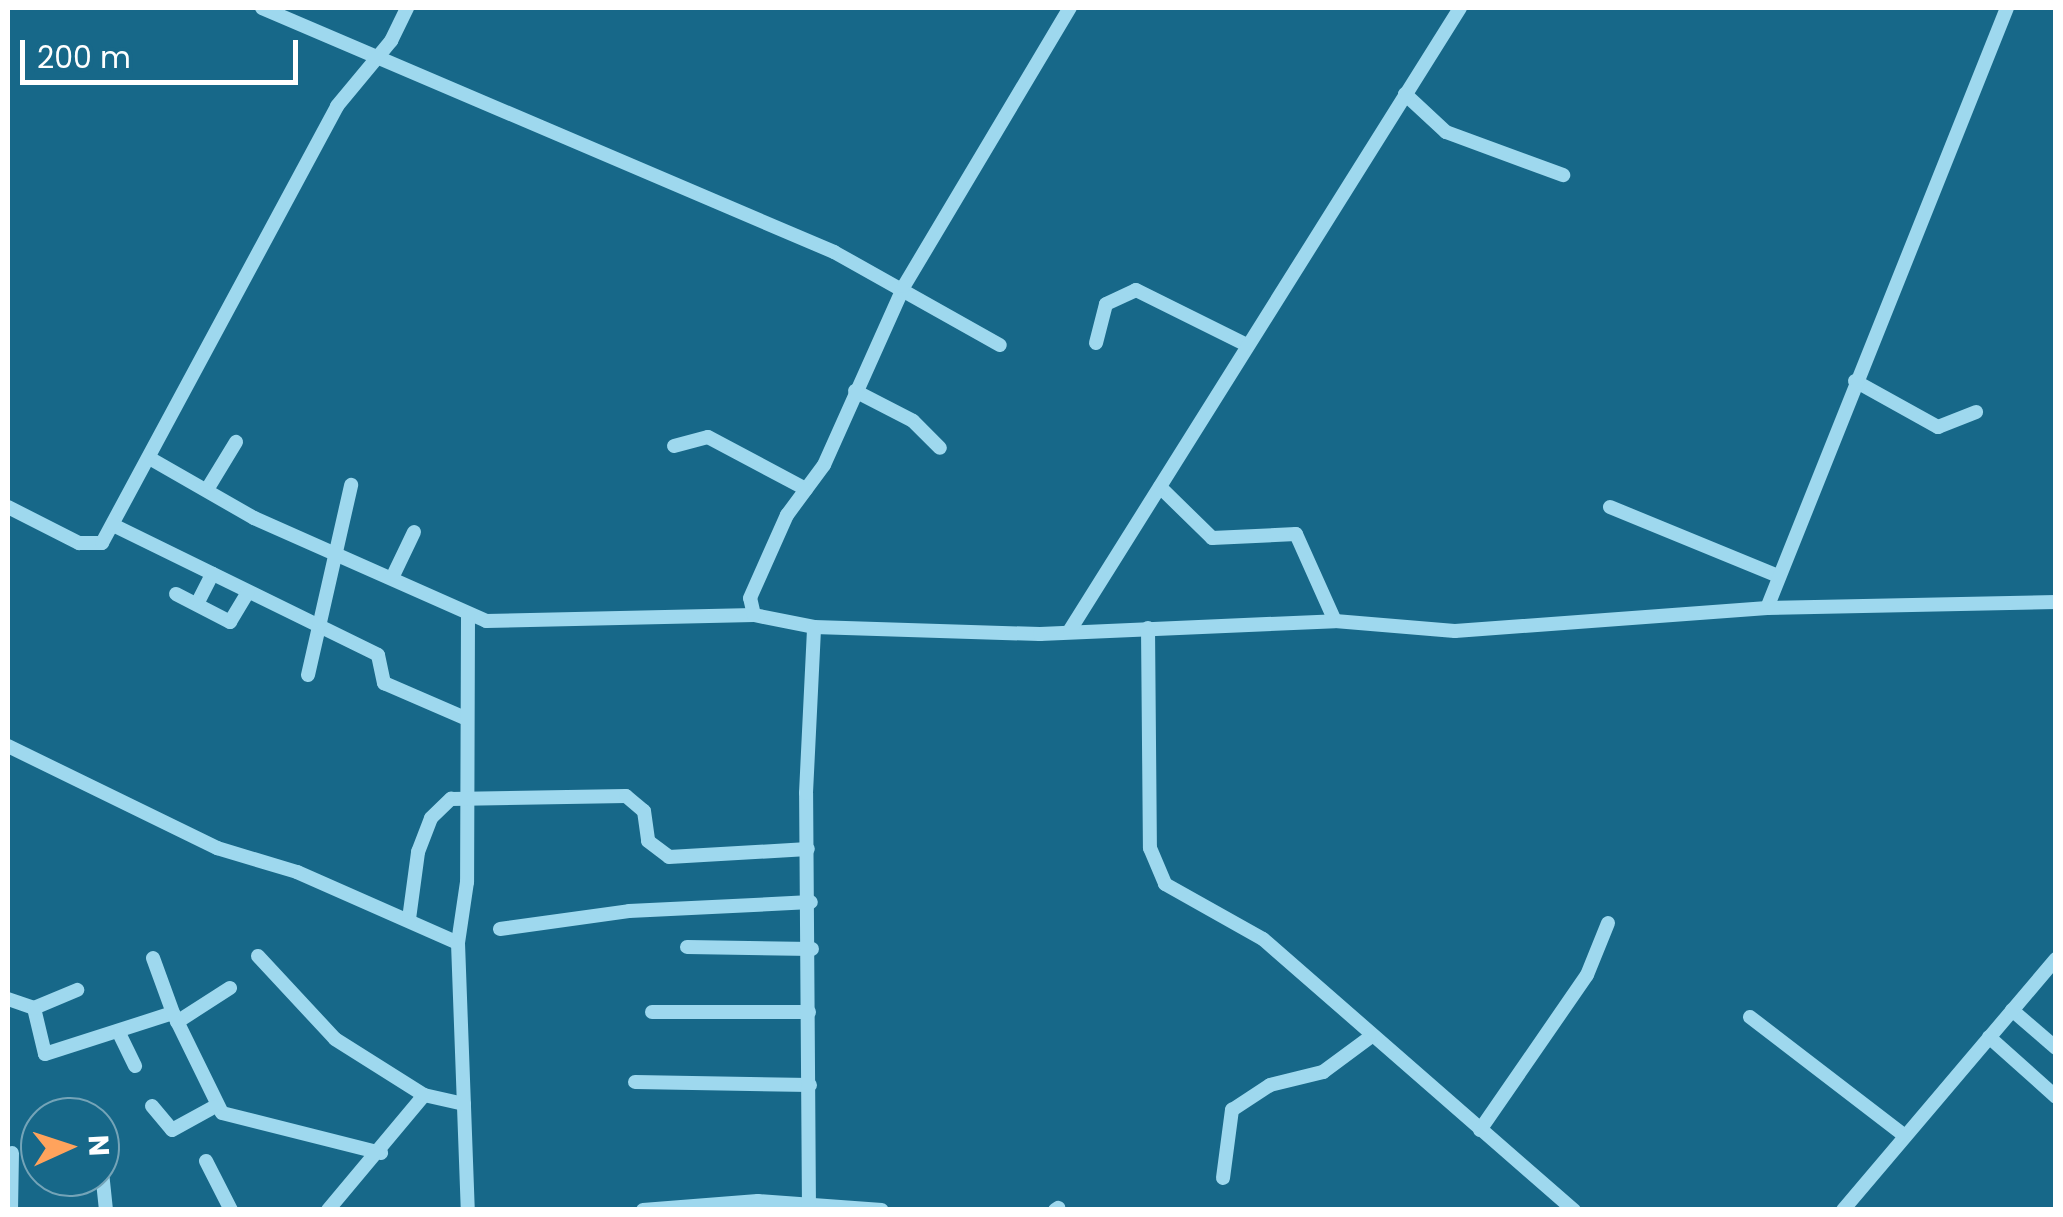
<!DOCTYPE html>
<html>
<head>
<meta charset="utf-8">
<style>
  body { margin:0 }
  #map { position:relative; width:2063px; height:1217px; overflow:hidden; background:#176889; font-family:Poppins,sans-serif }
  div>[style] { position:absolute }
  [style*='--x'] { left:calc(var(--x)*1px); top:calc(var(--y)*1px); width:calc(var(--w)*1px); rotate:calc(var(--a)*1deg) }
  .minor>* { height:14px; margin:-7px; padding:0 7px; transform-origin:7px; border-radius:7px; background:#9ed8ee }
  span { translate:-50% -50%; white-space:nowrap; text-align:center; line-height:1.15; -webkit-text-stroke:10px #176889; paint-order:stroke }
  .frame { position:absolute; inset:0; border:10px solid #fff; pointer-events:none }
  .north { position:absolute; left:20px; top:1097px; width:100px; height:100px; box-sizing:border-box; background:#176889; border:2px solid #74a4b8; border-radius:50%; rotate:87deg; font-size:28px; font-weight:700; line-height:40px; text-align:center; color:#fff }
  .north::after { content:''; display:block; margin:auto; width:35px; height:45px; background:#ffa35c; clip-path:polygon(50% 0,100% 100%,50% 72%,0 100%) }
  .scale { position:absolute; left:20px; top:40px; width:278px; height:45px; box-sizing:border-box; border:5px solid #fff; border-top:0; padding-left:12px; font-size:30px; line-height:35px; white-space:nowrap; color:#fff; -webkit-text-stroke:8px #176889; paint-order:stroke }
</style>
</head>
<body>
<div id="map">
  <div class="minor">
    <i style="--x:262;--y:8;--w:622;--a:23.1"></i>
    <i style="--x:834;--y:252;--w:190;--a:29.3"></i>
    <i style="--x:1405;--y:94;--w:56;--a:42.8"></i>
    <i style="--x:1446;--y:132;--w:125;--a:20.2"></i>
    <i style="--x:1096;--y:343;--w:40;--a:-75.6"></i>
    <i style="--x:1106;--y:304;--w:33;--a:-25"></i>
    <i style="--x:1136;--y:290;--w:122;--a:26.4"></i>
    <i style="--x:1855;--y:381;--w:95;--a:29"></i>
    <i style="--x:1938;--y:427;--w:41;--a:-21.5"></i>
    <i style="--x:855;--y:391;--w:65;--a:27.3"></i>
    <i style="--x:913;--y:421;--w:38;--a:45"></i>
    <i style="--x:674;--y:446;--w:35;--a:-15"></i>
    <i style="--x:708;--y:437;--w:111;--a:28"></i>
    <i style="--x:151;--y:459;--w:119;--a:29.8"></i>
    <i style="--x:254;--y:518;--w:254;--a:23.9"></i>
    <i style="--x:486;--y:621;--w:268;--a:-1.3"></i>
    <i style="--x:754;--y:615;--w:61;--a:11.3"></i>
    <i style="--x:814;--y:627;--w:226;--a:1.8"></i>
    <i style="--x:1040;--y:634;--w:295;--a:-2.5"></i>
    <i style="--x:1335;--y:621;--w:120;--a:4.8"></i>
    <i style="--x:1455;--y:631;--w:313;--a:-4.2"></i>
    <i style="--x:1767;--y:608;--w:289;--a:-1.2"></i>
    <i style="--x:1160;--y:487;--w:73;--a:44.4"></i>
    <i style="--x:1212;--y:538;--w:84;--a:-2.7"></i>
    <i style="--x:1296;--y:534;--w:95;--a:65.9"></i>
    <i style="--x:208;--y:488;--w:54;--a:-58.7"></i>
    <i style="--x:8;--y:507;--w:80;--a:26.9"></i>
    <i style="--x:79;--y:543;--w:23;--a:0"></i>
    <i style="--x:102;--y:543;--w:496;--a:-61.7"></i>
    <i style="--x:337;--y:106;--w:85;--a:-50.3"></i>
    <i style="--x:391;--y:41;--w:37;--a:-64"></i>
    <i style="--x:1610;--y:507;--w:182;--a:22.3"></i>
    <i style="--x:113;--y:525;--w:295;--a:26.1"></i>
    <i style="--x:378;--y:655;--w:29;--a:78"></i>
    <i style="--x:384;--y:683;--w:90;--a:23.4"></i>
    <i style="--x:392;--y:578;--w:51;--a:-64.4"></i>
    <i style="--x:176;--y:594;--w:61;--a:27.4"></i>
    <i style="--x:230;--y:622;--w:35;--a:-59"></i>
    <i style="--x:197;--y:604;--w:34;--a:-63"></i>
    <i style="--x:1767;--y:608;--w:646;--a:-68.2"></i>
    <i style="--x:754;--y:615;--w:17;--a:-103"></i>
    <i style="--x:750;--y:598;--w:91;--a:-66"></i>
    <i style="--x:787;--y:515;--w:62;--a:-53.5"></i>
    <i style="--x:824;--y:465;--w:196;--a:-65.9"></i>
    <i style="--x:904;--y:286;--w:324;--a:-59.2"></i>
    <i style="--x:468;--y:617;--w:265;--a:90.2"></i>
    <i style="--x:467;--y:882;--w:62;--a:98.4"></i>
    <i style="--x:458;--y:943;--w:267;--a:87.9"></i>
    <i style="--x:1148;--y:628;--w:220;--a:89.5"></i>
    <i style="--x:1150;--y:848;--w:39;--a:67"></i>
    <i style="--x:1165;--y:884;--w:112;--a:29.3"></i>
    <i style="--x:1263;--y:939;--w:413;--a:41.1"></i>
    <i style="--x:1070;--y:630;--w:734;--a:-57.91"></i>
    <i style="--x:308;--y:675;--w:195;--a:-77.2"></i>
    <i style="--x:8;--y:746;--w:233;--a:26"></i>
    <i style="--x:217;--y:848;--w:84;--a:16.7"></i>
    <i style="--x:297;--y:872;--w:176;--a:23.8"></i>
    <i style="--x:409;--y:919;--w:68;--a:-82.3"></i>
    <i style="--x:418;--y:852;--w:36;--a:-69"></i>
    <i style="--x:431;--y:818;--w:28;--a:-44"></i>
    <i style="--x:451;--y:799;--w:175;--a:-1"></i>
    <i style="--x:626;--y:796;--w:23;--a:40"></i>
    <i style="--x:644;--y:811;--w:30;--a:82"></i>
    <i style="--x:648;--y:841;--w:26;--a:37"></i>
    <i style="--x:669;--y:857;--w:139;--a:-3.3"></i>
    <i style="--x:500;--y:929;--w:130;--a:-7.9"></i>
    <i style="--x:629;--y:911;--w:182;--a:-2.8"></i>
    <i style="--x:687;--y:947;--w:125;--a:0.9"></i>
    <i style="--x:258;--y:956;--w:113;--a:47.1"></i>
    <i style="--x:335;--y:1039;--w:105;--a:32.2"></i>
    <i style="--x:424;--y:1095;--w:41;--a:12.7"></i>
    <i style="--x:153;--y:958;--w:59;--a:70"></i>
    <i style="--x:8;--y:999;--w:28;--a:19"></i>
    <i style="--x:34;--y:1008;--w:47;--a:76.6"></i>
    <i style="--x:45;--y:1054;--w:134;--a:-17.8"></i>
    <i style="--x:173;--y:1013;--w:111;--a:63.9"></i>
    <i style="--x:222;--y:1113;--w:164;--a:14.1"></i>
    <i style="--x:34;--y:1008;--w:47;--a:-22.7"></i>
    <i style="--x:2012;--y:1010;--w:58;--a:40.8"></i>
    <i style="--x:652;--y:1012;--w:157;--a:0"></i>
    <i style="--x:1750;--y:1017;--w:195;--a:37.5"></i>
    <i style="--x:177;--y:1022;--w:63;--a:-32.7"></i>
    <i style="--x:118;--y:1031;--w:39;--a:64"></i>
    <i style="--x:1989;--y:1037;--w:90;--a:41.8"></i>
    <i style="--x:635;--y:1082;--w:175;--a:1"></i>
    <i style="--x:152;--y:1106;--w:31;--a:50"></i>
    <i style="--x:172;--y:1130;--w:48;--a:-28.7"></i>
    <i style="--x:1480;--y:1130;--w:188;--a:-55.4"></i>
    <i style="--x:1587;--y:975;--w:56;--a:-68"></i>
    <i style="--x:100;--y:1153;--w:57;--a:84"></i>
    <i style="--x:206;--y:1161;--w:55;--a:63"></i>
    <i style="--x:1223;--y:1178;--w:69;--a:-82.5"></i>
    <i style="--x:1232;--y:1110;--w:45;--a:-33.3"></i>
    <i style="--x:1270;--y:1085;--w:55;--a:-13.8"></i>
    <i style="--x:1323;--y:1072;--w:57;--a:-36.5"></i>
    <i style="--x:11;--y:1210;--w:57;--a:-89"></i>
    <i style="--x:328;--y:1210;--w:150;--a:-50.1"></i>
    <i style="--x:643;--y:1210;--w:115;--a:-4.5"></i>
    <i style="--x:758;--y:1201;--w:124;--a:4.2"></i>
    <i style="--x:809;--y:1210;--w:417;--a:-90.4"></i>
    <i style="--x:806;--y:793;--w:166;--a:-87.2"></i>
    <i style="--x:1055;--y:1210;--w:4;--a:-34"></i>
    <i style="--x:1843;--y:1210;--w:329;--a:-49.7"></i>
  </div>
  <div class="frame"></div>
  <div class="north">N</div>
  <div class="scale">200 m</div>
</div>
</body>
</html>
